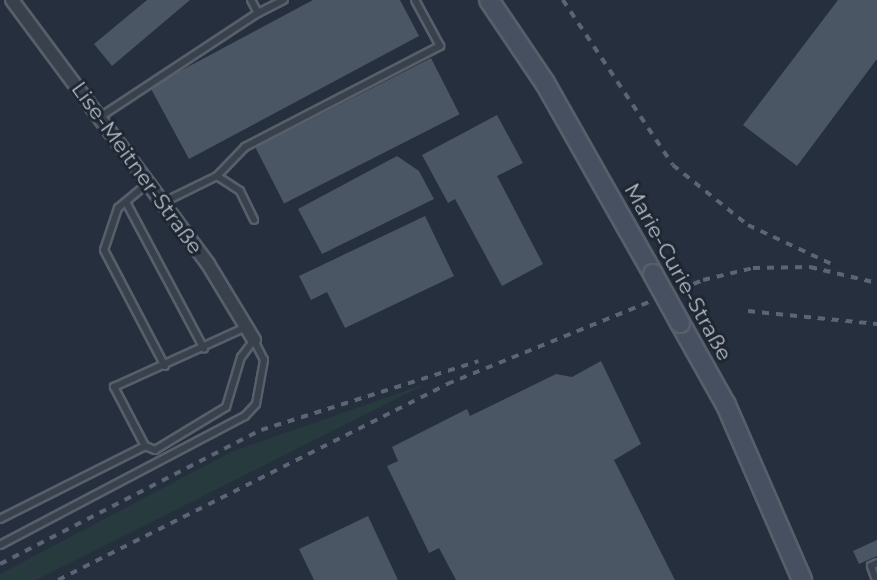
<!DOCTYPE html>
<html>
<head>
<meta charset="utf-8">
<style>
  body { margin:0 }
  #map { position:relative; width:877px; height:580px; overflow:hidden; background:#252f3d; font-family:Montserrat,sans-serif }
  div>[style] { position:absolute }
  [style*='--x'] { left:calc(var(--x)*1px); top:calc(var(--y)*1px); width:calc(var(--w)*1px); rotate:calc(var(--a)*1deg) }
  .green>* { inset:0; background:#273b3e }
  .building>* { inset:0; background:#4b5665; transform-origin:0 0 }
  .roads { filter:drop-shadow(2px 0 #575f6b) drop-shadow(-2px 0 #575f6b) drop-shadow(0 2px #575f6b) drop-shadow(0 -2px #575f6b) }
  .lane>* { height:6px; margin:-3px; padding:0 3px; transform-origin:3px; border-radius:3px; background:#39414d }
  .street>* { height:12px; margin:-6px; padding:0 6px; transform-origin:6px; border-radius:6px; background:#39414d }
  .secondary>* { height:18px; margin:-9px; padding:0 9px; transform-origin:9px; border-radius:9px; background:#475060 }
  .rail>* { height:3.5px; margin-top:-1.75px; transform-origin:0; background:repeating-linear-gradient(90deg,#5b6574 0 7px,transparent 0 14px) }
  .bridges { filter:drop-shadow(2px 0 #575f6b) drop-shadow(-2px 0 #575f6b) drop-shadow(0 2px #575f6b) drop-shadow(0 -2px #575f6b) }
  .secondary-bridge>* { height:18px; margin:-9px; padding:0 9px; transform-origin:9px; border-radius:9px; background:#475060 }
  span { translate:-50% -50%; white-space:nowrap; text-align:center; line-height:1.15; -webkit-text-stroke:6px #1e2632; paint-order:stroke }
  .street-label { font-size:21px; color:#b5bcc8 }
</style>
</head>
<body>
<div id="map">
  <div class="green">
    <i style="clip-path:polygon(428px 383px,36px 580px,0 580px,0 574px,233px 451px)"></i>
  </div>
  <div class="building">
    <i style="clip-path:polygon(147px 0,190px 0,112px 66px,94px 44px)"></i>
    <i style="clip-path:polygon(313px 0,400px 0,419px 36px,189px 159px,150px 87px)"></i>
    <i style="clip-path:polygon(838px 0,877px 0,877px 59px,797px 166px,743px 125px)"></i>
    <i style="left:431px;top:58px;width:63px;height:197px;rotate:63deg"></i>
    <i style="clip-path:polygon(497px 115px,523px 163px,497px 176px,543px 264px,502px 286px,455px 199px,448px 203px,422px 155px)"></i>
    <i style="clip-path:polygon(397px 156px,419px 171px,434px 199px,322px 254px,298px 209px)"></i>
    <i style="clip-path:polygon(425px 216px,454px 276px,345px 328px,327px 292px,311px 300px,299px 276px)"></i>
    <i style="clip-path:polygon(601px 361px,641px 444px,614px 460px,675px 580px,456px 580px,439px 548px,429px 553px,387px 466px,398px 461px,392px 447px,467px 409px,470px 416px,556px 374px,572px 377px)"></i>
    <i style="clip-path:polygon(368px 516px,398px 580px,314px 580px,299px 549px)"></i>
    <i style="clip-path:polygon(877px 540px,877px 556px,859px 564px,853px 551px)"></i>
  </div>
  <div class="roads">
    <div class="lane">
      <i style="--x:258;--y:13;--w:29;--a:-27"></i>
      <i style="--x:100;--y:117;--w:189;--a:-33.4"></i>
      <i style="--x:258;--y:13;--w:15;--a:-118"></i>
      <i style="--x:217;--y:176;--w:40;--a:-46"></i>
      <i style="--x:245;--y:147;--w:220;--a:-27.4"></i>
      <i style="--x:440;--y:46;--w:52;--a:-118.5"></i>
      <i style="--x:148;--y:183;--w:39;--a:140"></i>
      <i style="--x:118;--y:208;--w:44;--a:108.4"></i>
      <i style="--x:104;--y:250;--w:131;--a:62.3"></i>
      <i style="--x:126;--y:202;--w:166;--a:62"></i>
      <i style="--x:162;--y:203;--w:61;--a:-26.1"></i>
      <i style="--x:217;--y:176;--w:27;--a:33"></i>
      <i style="--x:240;--y:191;--w:32;--a:64"></i>
      <i style="--x:0;--y:519;--w:162;--a:-26.7"></i>
      <i style="--x:0;--y:545;--w:277;--a:-27.8"></i>
      <i style="--x:245;--y:416;--w:16;--a:-47"></i>
      <i style="--x:256;--y:404;--w:45;--a:-79.7"></i>
      <i style="--x:264;--y:360;--w:22;--a:-117"></i>
      <i style="--x:254;--y:340;--w:21;--a:127"></i>
      <i style="--x:241;--y:357;--w:52;--a:106.7"></i>
      <i style="--x:226;--y:407;--w:83;--a:148.8"></i>
      <i style="--x:155;--y:450;--w:11;--a:-158"></i>
      <i style="--x:145;--y:446;--w:67;--a:-117.7"></i>
      <i style="--x:114;--y:387;--w:145;--a:-24.4"></i>
      <i style="--x:876;--y:580;--w:15;--a:-110"></i>
      <i style="--x:871;--y:566;--w:7;--a:-27"></i>
    </div>
    <div class="street">
      <i style="--x:12;--y:0;--w:329;--a:53.4"></i>
      <i style="--x:208;--y:264;--w:89;--a:58.8"></i>
    </div>
    <div class="secondary">
      <i style="--x:489;--y:0;--w:100;--a:56"></i>
      <i style="--x:545;--y:83;--w:219;--a:60.5"></i>
      <i style="--x:680;--y:323;--w:94;--a:60.7"></i>
      <i style="--x:726;--y:405;--w:191;--a:66.5"></i>
    </div>
  </div>
  <div class="rail">
    <i style="--x:563;--y:0;--w:198;--a:56.3"></i>
    <i style="--x:673;--y:165;--w:96;--a:38.7"></i>
    <i style="--x:748;--y:225;--w:97;--a:25"></i>
    <i style="--x:748;--y:311;--w:130;--a:5.8"></i>
    <i style="--x:0;--y:564;--w:293;--a:-27.2"></i>
    <i style="--x:261;--y:430;--w:228;--a:-17.6"></i>
    <i style="--x:58;--y:580;--w:436;--a:-26.7"></i>
    <i style="--x:447;--y:384;--w:276;--a:-22.1"></i>
    <i style="--x:703;--y:280;--w:51;--a:-13.5"></i>
    <i style="--x:753;--y:268;--w:57;--a:-1"></i>
    <i style="--x:810;--y:267;--w:69;--a:13.4"></i>
  </div>
  <div class="bridges">
    <div class="secondary-bridge">
      <i style="--x:653;--y:274;--w:56;--a:61.1"></i>
    </div>
  </div>
  <div class="street-label">
    <span style="left:137px;top:168px;rotate:54deg">Lise-Meitner-Straße</span>
    <span style="left:678px;top:272px;rotate:61deg">Marie-Curie-Straße</span>
  </div>
</div>
</body>
</html>
